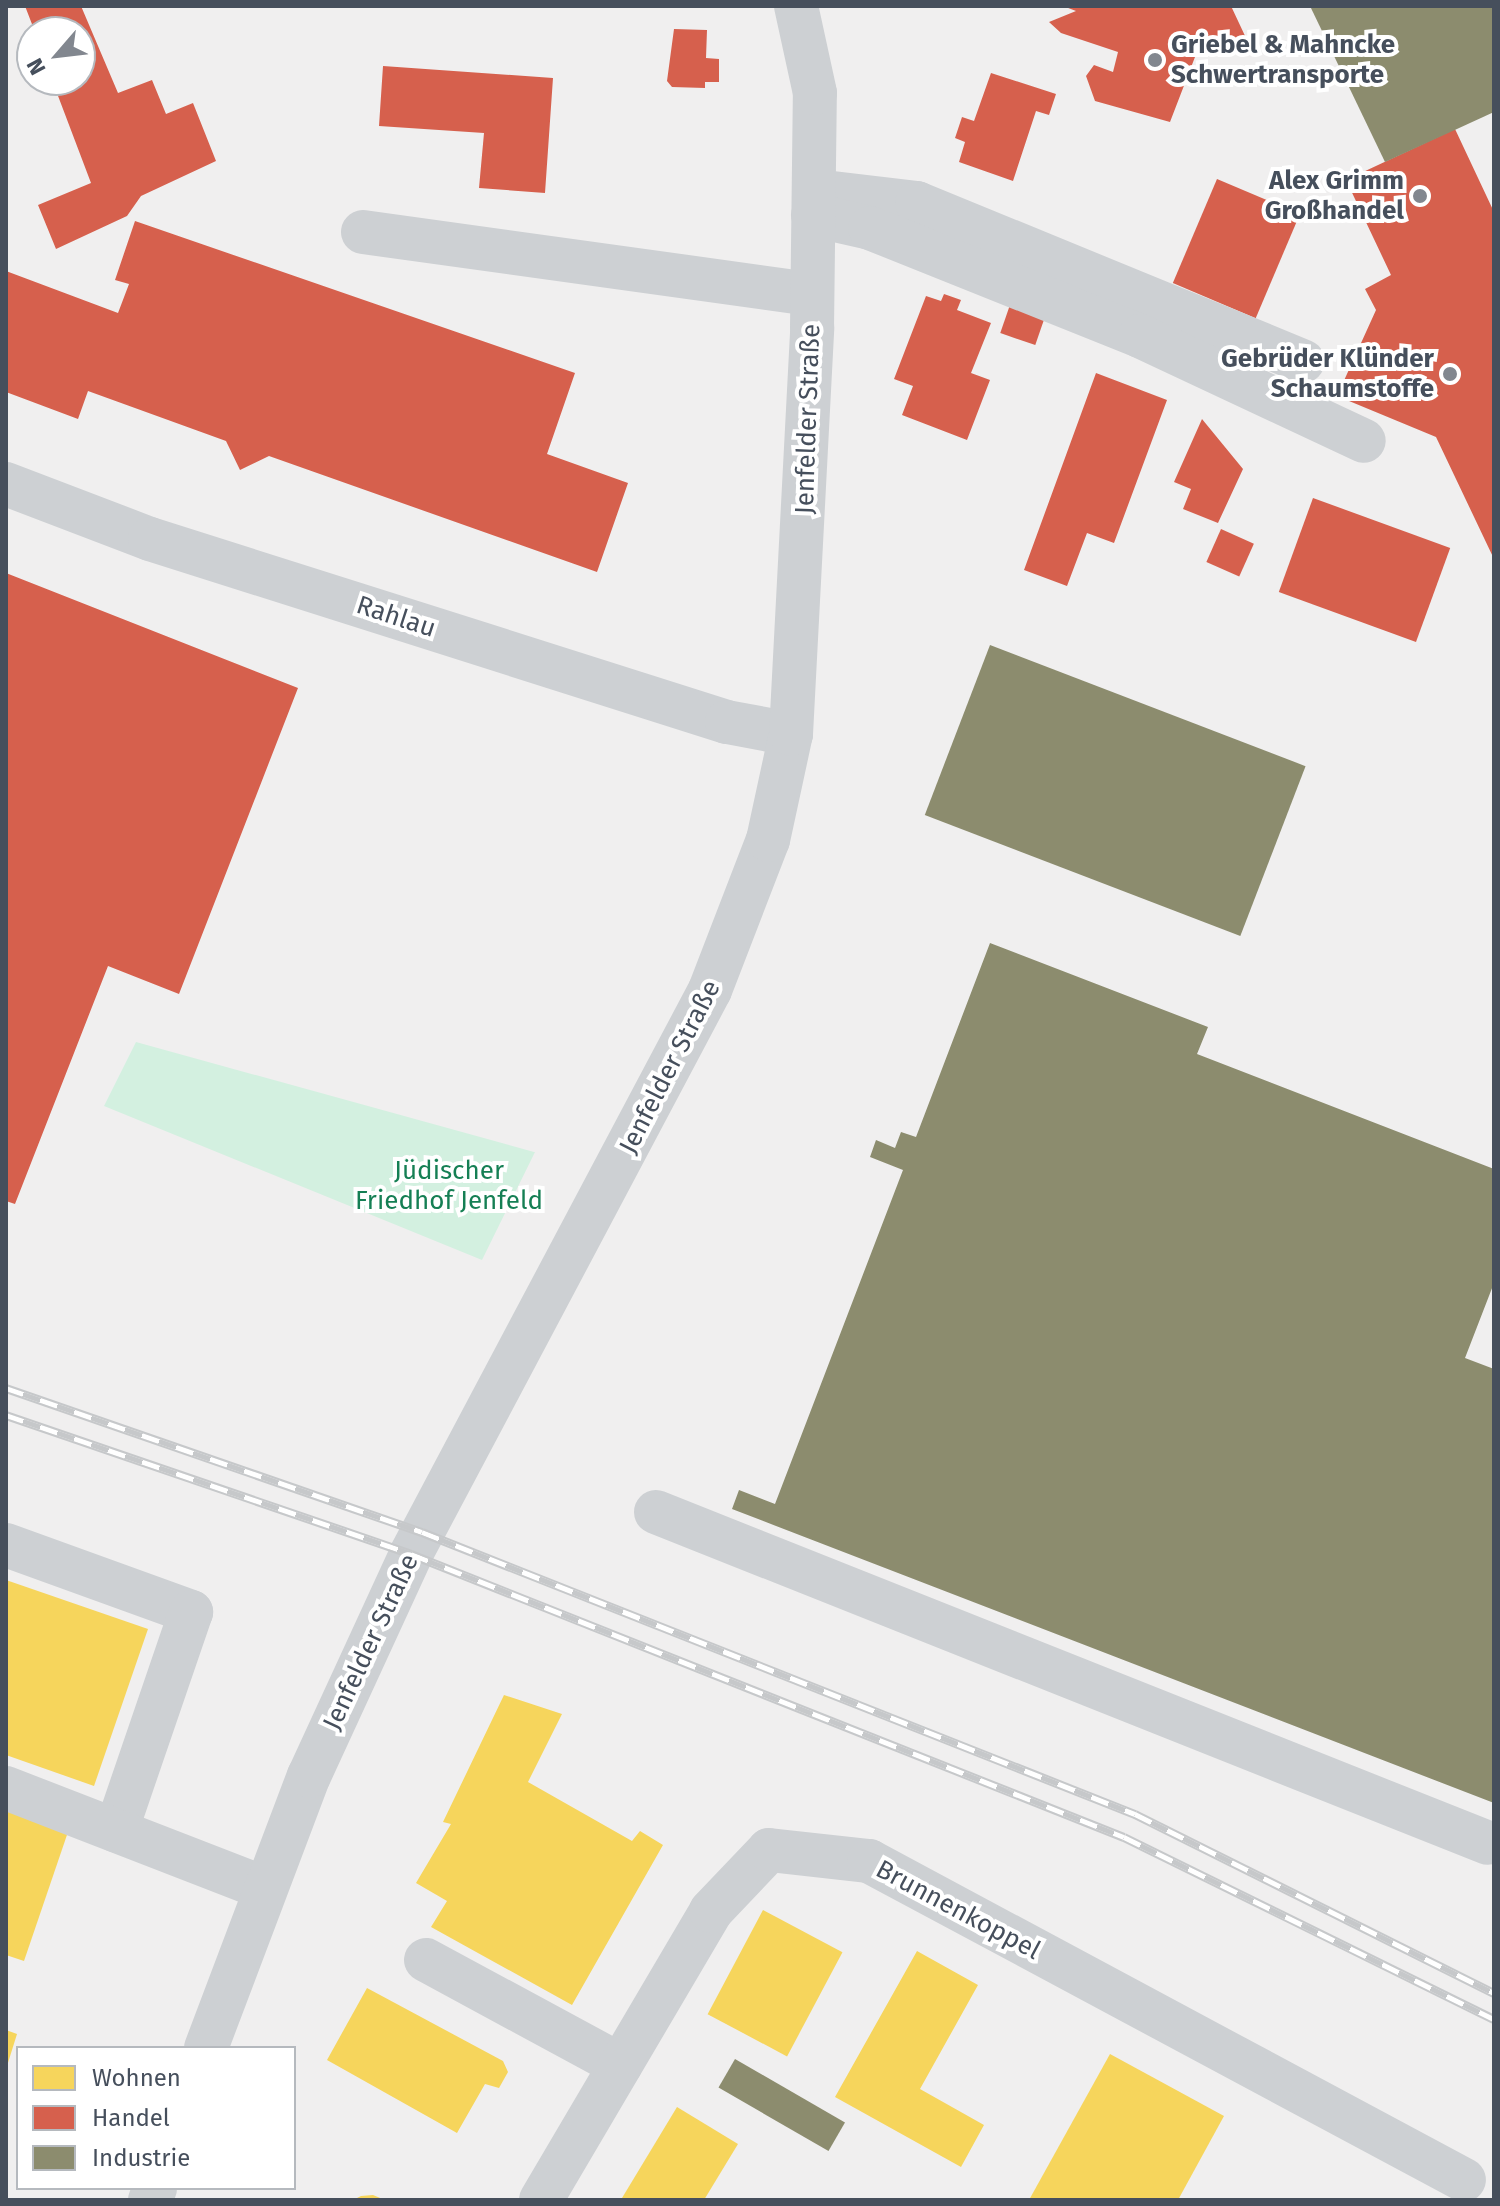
<!DOCTYPE html>
<html>
<head>
<meta charset="utf-8">
<style>
  body { margin:0 }
  #map { position:relative; width:1500px; height:2206px; overflow:hidden; background:#f0efef; font-family:"Fira Sans",sans-serif }
  div>[style] { position:absolute }
  [style*='--x'] { left:calc(var(--x)*1px); top:calc(var(--y)*1px); width:calc(var(--w)*1px); rotate:calc(var(--a)*1deg) }
  .green>* { inset:0; background:#d3f0e0 }
  .homes>* { inset:0; background:#f6d55c; transform-origin:0 0 }
  .shops>* { inset:0; background:#d6604d; transform-origin:0 0 }
  .industry>* { inset:0; background:#8c8c6e; transform-origin:0 0 }
  .minor>* { height:44px; margin:-22px; padding:0 22px; transform-origin:22px; border-radius:22px; background:#cdd0d3 }
  .rail>* { height:9px; margin-top:-4.5px; transform-origin:0; background:repeating-linear-gradient(90deg,#fff 0 18px,#c6c8ca 0 36px); box-sizing:border-box; border-block:2px solid #c6c8ca }
  .dots>* { width:22px; height:22px; translate:-50% -50%; box-sizing:border-box; border:4px solid #fff; border-radius:50% }
  span { translate:-50% -50%; white-space:nowrap; text-align:center; line-height:1.15; -webkit-text-stroke:8px #fff; paint-order:stroke }
  .poi-label { font-size:26px; color:#464f5c; font-weight:700 }
  .left { translate:0 -50%; text-align:left }
  .right { translate:-100% -50%; text-align:right }
  .street-label { font-size:26px; color:#464f5c }
  .park-label { font-size:26px; color:#157f54 }
  .frame { position:absolute; inset:0; border:8px solid #464f5c; pointer-events:none }
  .legend { position:absolute; left:16px; top:2046px; width:280px; height:144px; box-sizing:border-box; background:#fff; border:2px solid #b5b9be; margin:0; padding:10px 14px; list-style:none; font-size:24px; color:#464f5c }
  .legend li { display:flex; align-items:center; gap:16px; height:40px }
  .legend b { width:40px; border:2px solid #b5b9be }
  .north { position:absolute; left:16px; top:16px; width:80px; height:80px; box-sizing:border-box; background:#fff; border:2px solid #b5b9be; border-radius:50%; rotate:242deg; font-size:22px; font-weight:700; line-height:32px; text-align:center; color:#464f5c }
  .north::after { content:''; display:block; margin:auto; width:28px; height:36px; background:#82878f; clip-path:polygon(50% 0,100% 100%,50% 72%,0 100%) }
</style>
</head>
<body>
<div id="map">
  <div class="green">
    <i style="clip-path:polygon(136px 1042px,534px 1152px,535px 1152px,482px 1260px,104px 1106px)"></i>
  </div>
  <div class="homes">
    <i style="clip-path:polygon(6px 1580px,148px 1629px,94px 1786px,6px 1755px)"></i>
    <i style="clip-path:polygon(504px 1695px,562px 1714px,528px 1782px,632px 1841px,640px 1831px,663px 1845px,572px 2005px,431px 1927px,447px 1901px,416px 1883px,451px 1824px,443px 1822px)"></i>
    <i style="clip-path:polygon(6px 1807px,69px 1829px,24px 1961px,6px 1955px)"></i>
    <i style="left:763px;top:1910px;width:90px;height:118px;rotate:28deg"></i>
    <i style="clip-path:polygon(917px 1951px,978px 1985px,920px 2089px,984px 2125px,961px 2167px,835px 2097px)"></i>
    <i style="clip-path:polygon(367px 1988px,503px 2061px,508px 2072px,499px 2088px,485px 2084px,457px 2133px,327px 2060px)"></i>
    <i style="clip-path:polygon(6px 2030px,17px 2034px,7px 2066px,6px 2066px)"></i>
    <i style="clip-path:polygon(1110px 2054px,1224px 2116px,1178px 2200px,1029px 2200px)"></i>
    <i style="clip-path:polygon(677px 2107px,738px 2144px,704px 2200px,622px 2198px)"></i>
    <i style="clip-path:polygon(373px 2195px,385px 2200px,353px 2200px,361px 2196px)"></i>
  </div>
  <div class="shops">
    <i style="clip-path:polygon(25px 6px,81px 6px,118px 93px,152px 80px,166px 114px,193px 103px,216px 161px,141px 196px,127px 216px,56px 249px,38px 205px,91px 183px,52px 80px,80px 80px,80px 32px,35px 32px)"></i>
    <i style="clip-path:polygon(1063px 6px,1231px 6px,1254px 55px,1200px 44px,1170px 122px,1095px 101px,1086px 76px,1094px 65px,1113px 72px,1118px 52px,1061px 33px,1049px 22px,1076px 11px)"></i>
    <i style="clip-path:polygon(674px 29px,707px 30px,706px 58px,719px 59px,719px 82px,705px 82px,705px 88px,672px 87px,667px 81px)"></i>
    <i style="clip-path:polygon(383px 66px,553px 78px,545px 193px,479px 188px,484px 133px,379px 126px)"></i>
    <i style="clip-path:polygon(991px 73px,1056px 94px,1049px 115px,1036px 111px,1013px 181px,959px 162px,965px 142px,955px 138px,962px 117px,974px 121px)"></i>
    <i style="clip-path:polygon(1455px 129px,1494px 212px,1494px 559px,1436px 437px,1337px 396px,1376px 310px,1365px 289px,1391px 275px,1346px 180px)"></i>
    <i style="left:1217px;top:179px;width:90px;height:113px;rotate:23deg"></i>
    <i style="clip-path:polygon(135px 221px,575px 373px,547px 454px,628px 483px,597px 572px,269px 456px,240px 470px,226px 441px,88px 391px,78px 419px,6px 392px,6px 271px,118px 313px,129px 284px,115px 280px)"></i>
    <i style="clip-path:polygon(944px 294px,961px 300px,957px 310px,991px 323px,971px 373px,990px 380px,967px 440px,902px 415px,913px 386px,894px 379px,926px 296px,941px 301px)"></i>
    <i style="left:1012px;top:299px;width:37px;height:36px;rotate:19deg"></i>
    <i style="clip-path:polygon(1096px 373px,1167px 400px,1114px 543px,1087px 533px,1067px 586px,1024px 570px)"></i>
    <i style="clip-path:polygon(1202px 419px,1243px 469px,1218px 523px,1183px 509px,1191px 489px,1174px 482px)"></i>
    <i style="left:1313px;top:498px;width:146px;height:100px;rotate:20deg"></i>
    <i style="left:1221px;top:529px;width:36px;height:36px;rotate:24deg"></i>
    <i style="clip-path:polygon(6px 573px,298px 688px,179px 994px,108px 966px,15px 1204px,6px 1201px)"></i>
  </div>
  <div class="industry">
    <i style="clip-path:polygon(1310px 6px,1494px 6px,1494px 112px,1385px 162px)"></i>
    <i style="left:990px;top:645px;width:338px;height:182px;rotate:21deg"></i>
    <i style="clip-path:polygon(990px 943px,1208px 1027px,1197px 1054px,1494px 1169px,1494px 1283px,1465px 1358px,1494px 1369px,1494px 1803px,732px 1509px,739px 1490px,775px 1504px,903px 1170px,870px 1157px,876px 1140px,895px 1148px,901px 1132px,916px 1137px)"></i>
    <i style="left:735px;top:2059px;width:127px;height:33px;rotate:30deg"></i>
  </div>
  <div class="minor">
    <i style="--x:816;--y:191;--w:102;--a:6.8"></i>
    <i style="--x:917;--y:203;--w:417;--a:22.3"></i>
    <i style="--x:813;--y:215;--w:58;--a:12.8"></i>
    <i style="--x:870;--y:228;--w:291;--a:21.8"></i>
    <i style="--x:1140;--y:336;--w:247;--a:25.1"></i>
    <i style="--x:363;--y:232;--w:453;--a:7.9"></i>
    <i style="--x:6;--y:484;--w:154;--a:20.9"></i>
    <i style="--x:150;--y:539;--w:605;--a:17.6"></i>
    <i style="--x:727;--y:722;--w:65;--a:10.6"></i>
    <i style="--x:656;--y:1512;--w:895;--a:21.69"></i>
    <i style="--x:6;--y:1545;--w:197;--a:19.9"></i>
    <i style="--x:191;--y:1612;--w:231;--a:108.9"></i>
    <i style="--x:6;--y:1788;--w:277;--a:21.2"></i>
    <i style="--x:426;--y:1960;--w:221;--a:28.4"></i>
    <i style="--x:206;--y:2048;--w:291;--a:-69.3"></i>
    <i style="--x:309;--y:1776;--w:244;--a:-65.3"></i>
    <i style="--x:411;--y:1554;--w:638;--a:-62.07"></i>
    <i style="--x:710;--y:990;--w:161;--a:-68.9"></i>
    <i style="--x:768;--y:840;--w:108;--a:-77.8"></i>
    <i style="--x:791;--y:734;--w:407;--a:-87"></i>
    <i style="--x:812;--y:328;--w:235;--a:-89.3"></i>
    <i style="--x:815;--y:93;--w:89;--a:-102.3"></i>
    <i style="--x:150;--y:2200;--w:13;--a:-67"></i>
    <i style="--x:541;--y:2200;--w:335;--a:-59.5"></i>
    <i style="--x:711;--y:1911;--w:84;--a:-46.4"></i>
    <i style="--x:769;--y:1850;--w:101;--a:6.3"></i>
    <i style="--x:869;--y:1861;--w:675;--a:28.2"></i>
  </div>
  <div class="rail">
    <i style="--x:6;--y:1388;--w:440;--a:19.1"></i>
    <i style="--x:422;--y:1532;--w:767;--a:21.58"></i>
    <i style="--x:1135;--y:1814;--w:401;--a:26.5"></i>
    <i style="--x:6;--y:1415;--w:428;--a:18.9"></i>
    <i style="--x:411;--y:1554;--w:767;--a:21.65"></i>
    <i style="--x:1124;--y:1837;--w:412;--a:26.2"></i>
  </div>
  <div class="dots">
    <i style="left:1155px;top:60px;background:#82878f"></i>
    <i style="left:1420px;top:196px;background:#82878f"></i>
    <i style="left:1450px;top:374px;background:#82878f"></i>
  </div>
  <div class="poi-label">
    <span class="left" style="left:1171px;top:60px">Griebel &amp; Mahncke<br>Schwertransporte</span>
    <span class="right" style="left:1404px;top:196px">Alex Grimm<br>Großhandel</span>
    <span class="right" style="left:1434px;top:374px">Gebrüder Klünder<br>Schaumstoffe</span>
  </div>
  <div class="street-label">
    <span style="left:808px;top:419px;rotate:-88deg">Jenfelder Straße</span>
    <span style="left:396px;top:617px;rotate:18deg">Rahlau</span>
    <span style="left:670px;top:1067px;rotate:-63deg">Jenfelder Straße</span>
    <span style="left:371px;top:1642px;rotate:-65deg">Jenfelder Straße</span>
    <span style="left:958px;top:1910px;rotate:28deg">Brunnenkoppel</span>
  </div>
  <div class="park-label">
    <span style="left:449px;top:1186px">Jüdischer<br>Friedhof Jenfeld</span>
  </div>
  <div class="frame"></div>
  <ul class="legend">
  <li><b style="height:22px;background:#f6d55c"></b>Wohnen</li>
  <li><b style="height:22px;background:#d6604d"></b>Handel</li>
  <li><b style="height:22px;background:#8c8c6e"></b>Industrie</li>
  </ul>
  <div class="north">N</div>
</div>
</body>
</html>
